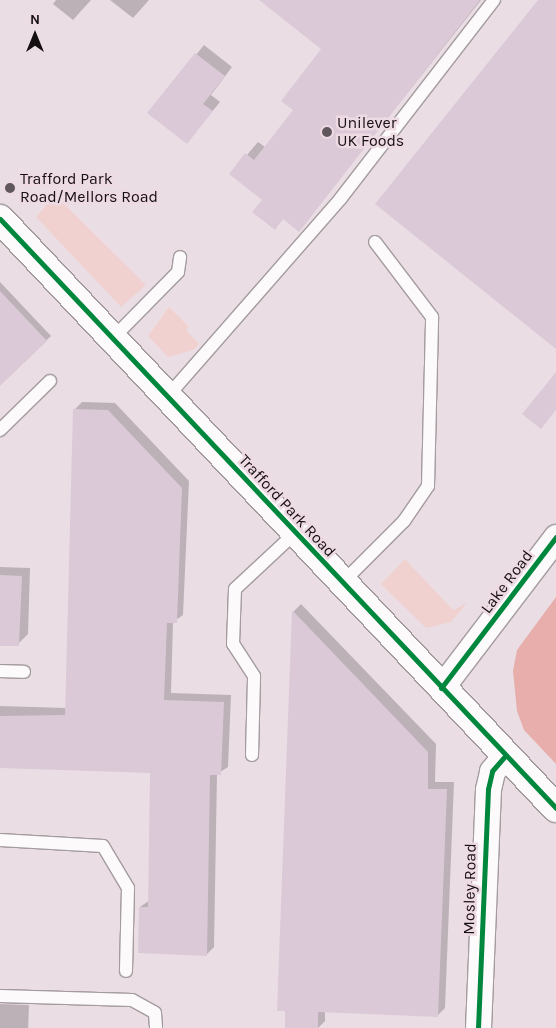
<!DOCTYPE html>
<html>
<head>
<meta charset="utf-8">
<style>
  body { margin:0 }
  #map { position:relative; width:556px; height:1028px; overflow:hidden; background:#eadee4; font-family:Karla,sans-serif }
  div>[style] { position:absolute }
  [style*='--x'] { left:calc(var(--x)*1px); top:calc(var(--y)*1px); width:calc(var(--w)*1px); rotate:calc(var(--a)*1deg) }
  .green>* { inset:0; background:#f1d1d0 }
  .forest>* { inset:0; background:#e7aeab }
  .shadow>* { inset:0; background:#0003; transform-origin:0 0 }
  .building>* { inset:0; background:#dcc9d8 }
  .roads { filter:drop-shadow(1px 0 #a49b9f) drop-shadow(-1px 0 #a49b9f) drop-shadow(0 1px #a49b9f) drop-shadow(0 -1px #a49b9f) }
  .lane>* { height:12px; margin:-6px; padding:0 6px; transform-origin:6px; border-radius:6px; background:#fcfafb }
  .street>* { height:25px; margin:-12.5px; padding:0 12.5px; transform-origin:12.5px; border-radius:12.5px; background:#fcfafb }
  .secondary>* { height:28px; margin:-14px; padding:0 14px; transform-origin:14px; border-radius:14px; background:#fcfafb }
  .cycleway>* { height:5px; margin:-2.5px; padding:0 2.5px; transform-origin:2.5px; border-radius:2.5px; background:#00873e }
  .dots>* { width:14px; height:14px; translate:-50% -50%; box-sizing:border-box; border:2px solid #eedae3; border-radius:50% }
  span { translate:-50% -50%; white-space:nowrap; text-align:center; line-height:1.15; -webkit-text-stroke:5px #eedae3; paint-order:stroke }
  .poi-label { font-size:16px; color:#160f12 }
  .left { translate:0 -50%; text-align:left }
  .street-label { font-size:16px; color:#160f12 }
  .north { position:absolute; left:10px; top:10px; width:50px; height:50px; -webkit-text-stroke:4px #eedae3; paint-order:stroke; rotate:0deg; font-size:14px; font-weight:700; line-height:20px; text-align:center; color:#160f12 }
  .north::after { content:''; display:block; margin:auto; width:18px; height:22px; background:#160f12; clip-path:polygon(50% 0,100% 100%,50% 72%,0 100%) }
</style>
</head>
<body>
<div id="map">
  <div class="green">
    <i style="clip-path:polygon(55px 195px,146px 285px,121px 307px,36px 217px)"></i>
    <i style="clip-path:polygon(169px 307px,189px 327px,186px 330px,199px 344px,193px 350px,168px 357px,148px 336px)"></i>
    <i style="clip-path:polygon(405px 559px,453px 610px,467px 603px,451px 622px,426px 628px,381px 584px)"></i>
  </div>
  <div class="forest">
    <i style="clip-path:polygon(556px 597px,556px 764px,524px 730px,517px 711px,513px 671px,517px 650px)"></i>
  </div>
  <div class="shadow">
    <i style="clip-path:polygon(56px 0,91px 0,73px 20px,53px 4px)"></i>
    <i style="clip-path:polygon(110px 0,149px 0,133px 18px)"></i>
    <i style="clip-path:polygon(261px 0,481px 0,299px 230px,284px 218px,275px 228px,264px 200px,231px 174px,258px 142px,265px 147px,295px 110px,323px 49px)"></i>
    <i style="clip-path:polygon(204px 45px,232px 67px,211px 95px,220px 102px,187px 142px,149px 113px)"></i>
    <i style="clip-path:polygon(0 282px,51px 336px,0 384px)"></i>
    <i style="clip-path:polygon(82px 402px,115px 403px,189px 481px,183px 615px,173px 622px,171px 693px,231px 695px,228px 767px,217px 774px,214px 947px,207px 954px,140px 907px,150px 900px,151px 772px,0 767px,0 706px,66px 708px,75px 409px)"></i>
    <i style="clip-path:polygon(0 567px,30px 568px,28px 634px,19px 643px,0 642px)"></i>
    <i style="clip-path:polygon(301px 604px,436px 744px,435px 782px,454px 782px,445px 1008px,437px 1016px,325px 1011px,325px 1021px,318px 1028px,286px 1028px,287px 1010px,278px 1010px,294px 611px)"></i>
    <i style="left:0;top:1004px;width:29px;height:24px;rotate:2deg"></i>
  </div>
  <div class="building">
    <i style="clip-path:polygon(259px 0,480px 0,299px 232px,283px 219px,275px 230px,252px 212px,262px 200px,229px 174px,245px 153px,254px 160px,293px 110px,281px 101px,321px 49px)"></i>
    <i style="clip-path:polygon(538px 0,556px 0,556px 349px,375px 204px)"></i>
    <i style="clip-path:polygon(195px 53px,225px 76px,203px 104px,213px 111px,187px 144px,147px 113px)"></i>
    <i style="clip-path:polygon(0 291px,47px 341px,0 386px)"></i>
    <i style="clip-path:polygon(556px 372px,556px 410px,541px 429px,522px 414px)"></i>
    <i style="clip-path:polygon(73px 409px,108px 410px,182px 488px,177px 623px,167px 623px,164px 700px,224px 702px,221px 775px,210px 775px,207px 956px,138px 953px,139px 907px,148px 907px,150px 773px,0 768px,0 716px,65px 715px)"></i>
    <i style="clip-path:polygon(0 575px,22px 576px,19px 646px,0 646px)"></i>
    <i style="clip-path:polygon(292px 610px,428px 752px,428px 789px,447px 789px,438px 1017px,318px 1012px,318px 1028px,285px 1028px,285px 1011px,277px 1011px)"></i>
  </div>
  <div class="roads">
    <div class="lane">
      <i style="--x:112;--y:339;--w:94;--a:-45.4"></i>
      <i style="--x:178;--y:272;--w:15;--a:-82"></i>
      <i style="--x:167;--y:397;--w:264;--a:-48.8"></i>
      <i style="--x:341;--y:198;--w:250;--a:-52.3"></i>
      <i style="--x:0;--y:430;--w:70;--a:-44.4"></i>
      <i style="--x:342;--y:583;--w:88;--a:-45"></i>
      <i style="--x:404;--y:521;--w:42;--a:-55.6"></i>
      <i style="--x:428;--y:486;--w:169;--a:-88.6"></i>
      <i style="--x:432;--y:317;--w:94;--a:-127.2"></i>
      <i style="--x:0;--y:671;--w:24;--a:2"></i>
      <i style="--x:252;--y:755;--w:79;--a:-88.5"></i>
      <i style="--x:254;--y:676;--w:38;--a:-123"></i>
      <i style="--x:233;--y:644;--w:55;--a:-87.9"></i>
      <i style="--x:235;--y:589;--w:82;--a:-43"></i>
      <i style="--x:0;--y:840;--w:103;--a:3.3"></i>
      <i style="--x:103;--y:846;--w:49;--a:59.2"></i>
      <i style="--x:128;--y:888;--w:83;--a:91.4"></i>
      <i style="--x:0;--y:996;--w:132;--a:1.7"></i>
      <i style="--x:132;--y:1000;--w:26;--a:29"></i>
      <i style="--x:155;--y:1013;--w:15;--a:86"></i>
    </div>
    <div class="street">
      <i style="--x:441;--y:688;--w:190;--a:-52.7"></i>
      <i style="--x:478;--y:1028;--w:239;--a:-87.6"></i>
      <i style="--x:488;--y:789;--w:18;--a:-77"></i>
      <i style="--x:492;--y:771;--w:20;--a:-49"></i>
    </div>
    <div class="secondary">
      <i style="--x:0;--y:219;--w:810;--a:46.65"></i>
    </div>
  </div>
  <div class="cycleway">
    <i style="--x:0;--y:219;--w:810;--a:46.65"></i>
    <i style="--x:441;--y:688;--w:190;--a:-52.7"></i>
    <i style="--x:478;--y:1028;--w:239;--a:-87.6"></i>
    <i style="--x:488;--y:789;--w:18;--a:-77"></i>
    <i style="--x:492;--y:771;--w:20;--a:-49"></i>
  </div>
  <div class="dots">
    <i style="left:327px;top:132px;background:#60575c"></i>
    <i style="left:10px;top:188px;background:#60575c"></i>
  </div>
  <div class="poi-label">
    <span class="left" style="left:337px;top:132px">Unilever<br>UK Foods</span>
    <span class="left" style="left:20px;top:188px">Trafford Park<br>Road/Mellors Road</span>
  </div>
  <div class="street-label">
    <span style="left:287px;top:506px;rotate:47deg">Trafford Park Road</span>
    <span style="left:507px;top:582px;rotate:-53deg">Lake Road</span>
    <span style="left:470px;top:889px;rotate:-89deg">Mosley Road</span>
  </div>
  <div class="north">N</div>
</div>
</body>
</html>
